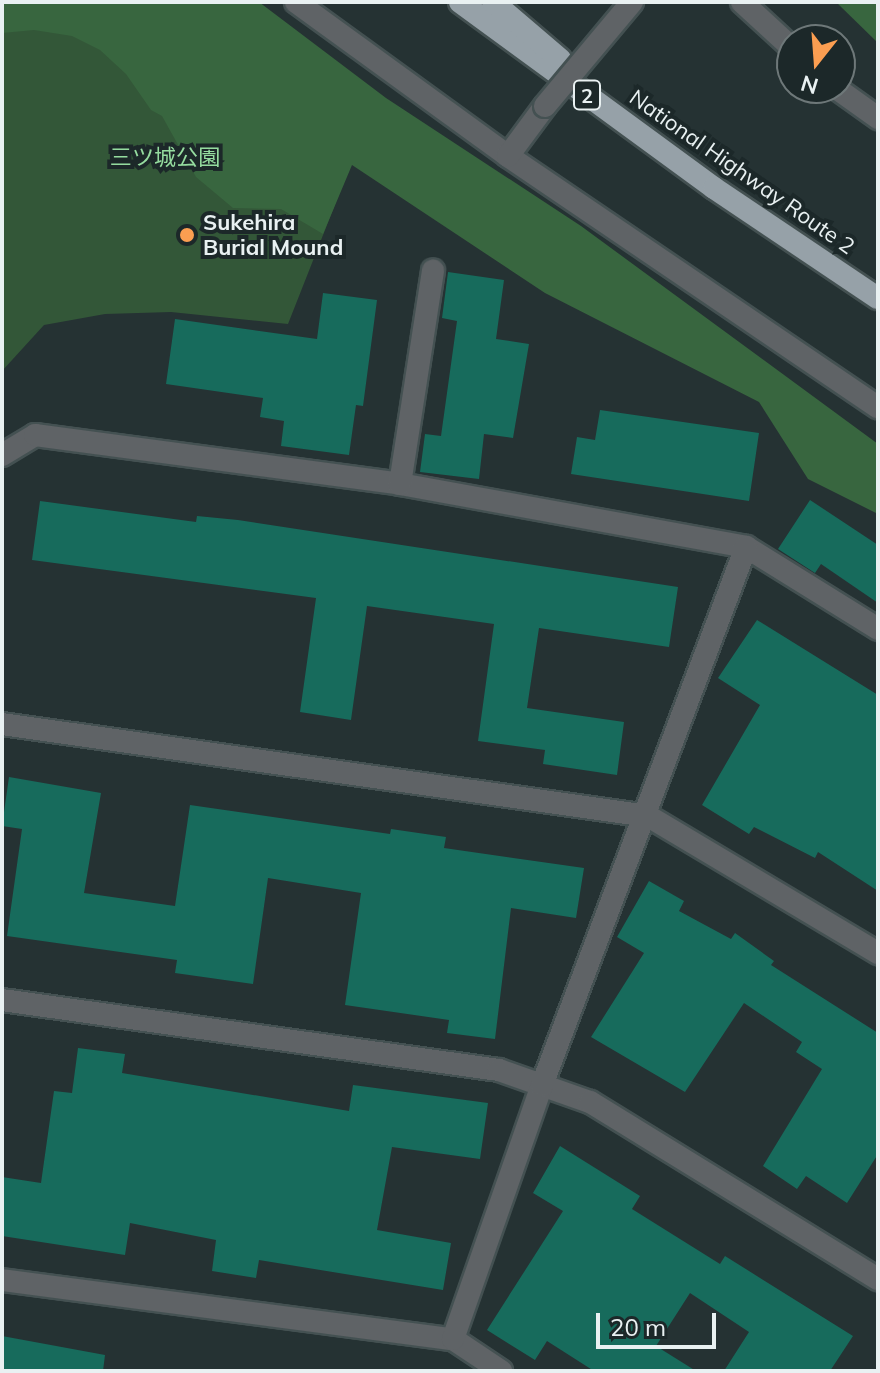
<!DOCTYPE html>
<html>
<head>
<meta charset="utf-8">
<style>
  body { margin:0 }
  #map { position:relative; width:880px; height:1373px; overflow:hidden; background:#253233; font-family:Mulish,"Noto Sans JP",sans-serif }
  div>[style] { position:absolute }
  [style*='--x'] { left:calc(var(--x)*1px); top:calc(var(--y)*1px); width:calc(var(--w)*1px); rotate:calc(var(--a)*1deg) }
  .green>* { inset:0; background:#335738 }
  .forest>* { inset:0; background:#38663f }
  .building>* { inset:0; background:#176b5c }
  .roads { filter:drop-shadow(2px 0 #445152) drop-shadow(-2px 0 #445152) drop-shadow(0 2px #445152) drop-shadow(0 -2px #445152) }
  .minor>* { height:22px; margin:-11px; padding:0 11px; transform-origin:11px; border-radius:11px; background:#5f6366 }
  .trunk>* { height:22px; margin:-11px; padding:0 11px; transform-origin:11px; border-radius:11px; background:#96a1a8 }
  .bridges { filter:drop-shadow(2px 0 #445152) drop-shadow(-2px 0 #445152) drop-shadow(0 2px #445152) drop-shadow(0 -2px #445152) }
  .minor-bridge>* { height:22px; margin:-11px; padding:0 11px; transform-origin:11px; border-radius:11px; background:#5f6366 }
  .dots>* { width:22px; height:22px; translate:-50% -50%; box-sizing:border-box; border:4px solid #1c2829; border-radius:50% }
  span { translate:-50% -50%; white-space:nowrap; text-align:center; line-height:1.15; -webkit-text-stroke:8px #1c2829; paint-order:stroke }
  .shield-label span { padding:2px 6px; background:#1c2829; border:2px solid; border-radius:6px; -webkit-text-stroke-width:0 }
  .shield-label { font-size:20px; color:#e9f1f2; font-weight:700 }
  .park-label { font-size:22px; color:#95dc9f }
  .street-label { font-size:22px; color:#e9f1f2 }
  .poi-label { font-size:22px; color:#e9f1f2; font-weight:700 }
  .left { translate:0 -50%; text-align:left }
  .frame { position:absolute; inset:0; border:4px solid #e9f1f2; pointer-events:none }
  .north { position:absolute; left:776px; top:24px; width:80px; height:80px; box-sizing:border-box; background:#1c2829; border:2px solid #6e7879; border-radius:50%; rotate:197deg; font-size:22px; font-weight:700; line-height:32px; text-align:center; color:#e9f1f2 }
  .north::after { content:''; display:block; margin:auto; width:28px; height:36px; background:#fb9e51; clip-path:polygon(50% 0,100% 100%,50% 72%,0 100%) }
  .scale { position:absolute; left:596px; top:1313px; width:120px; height:36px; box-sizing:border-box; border:4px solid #e9f1f2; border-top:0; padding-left:10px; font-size:24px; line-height:28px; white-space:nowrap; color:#e9f1f2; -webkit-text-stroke:6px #1c2829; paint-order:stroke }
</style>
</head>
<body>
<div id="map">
  <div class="green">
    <i style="clip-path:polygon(2px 2px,351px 164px,288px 324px,171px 312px,105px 314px,44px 325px,2px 371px)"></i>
  </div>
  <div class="forest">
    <i style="clip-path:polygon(2px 2px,259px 2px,386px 98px,581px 226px,878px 444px,878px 514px,808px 479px,759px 402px,545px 293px,352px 165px,323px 234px,281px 209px,233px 208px,196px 177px,162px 116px,151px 110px,126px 74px,100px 50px,72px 36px,34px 30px,2px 33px)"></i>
    <i style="clip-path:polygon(836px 2px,878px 2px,878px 43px)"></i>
  </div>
  <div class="building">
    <i style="clip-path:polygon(448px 272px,504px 280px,496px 339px,529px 344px,513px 438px,484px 434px,479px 479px,420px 472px,425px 434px,441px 436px,457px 321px,442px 318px)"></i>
    <i style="clip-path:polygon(323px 293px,377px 300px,363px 406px,356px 405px,349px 455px,281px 446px,284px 421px,260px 417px,263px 398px,166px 384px,175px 319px,317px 339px)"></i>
    <i style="clip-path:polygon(600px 410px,759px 433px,749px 501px,571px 474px,577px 437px,595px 440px)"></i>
    <i style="clip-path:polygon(810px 500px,878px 545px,878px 603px,821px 564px,815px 573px,778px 549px)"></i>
    <i style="clip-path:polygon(40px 501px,196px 522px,197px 516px,238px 520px,678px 587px,669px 647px,539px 628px,527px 708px,624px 722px,617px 775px,543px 764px,545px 750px,478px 741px,494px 624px,367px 606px,351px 720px,300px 712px,316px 598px,32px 560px)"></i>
    <i style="clip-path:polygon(757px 620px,878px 695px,878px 891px,818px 852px,815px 858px,754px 827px,749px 834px,702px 805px,760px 705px,718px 678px)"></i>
    <i style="clip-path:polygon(9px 777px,101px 793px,84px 893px,175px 906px,190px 805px,390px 834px,391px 829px,446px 837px,444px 848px,584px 868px,576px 918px,511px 908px,495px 1039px,447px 1033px,449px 1020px,345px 1005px,361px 893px,268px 878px,253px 984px,175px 973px,177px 960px,7px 936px,22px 829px,2px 826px)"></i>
    <i style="clip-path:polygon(649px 881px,684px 901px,679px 911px,731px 939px,735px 933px,774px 961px,771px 965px,878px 1033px,878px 1154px,847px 1203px,806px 1176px,797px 1189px,763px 1166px,822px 1069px,796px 1052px,802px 1042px,744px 1003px,685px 1092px,591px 1037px,644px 953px,617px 937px)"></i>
    <i style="clip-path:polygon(78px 1048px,125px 1054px,122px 1073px,349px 1111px,353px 1085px,488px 1103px,480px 1159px,392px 1147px,377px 1230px,451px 1243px,443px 1290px,259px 1260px,256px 1278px,212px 1271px,216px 1240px,130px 1223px,125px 1255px,2px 1236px,2px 1177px,41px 1183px,54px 1091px,72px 1093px)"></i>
    <i style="clip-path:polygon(560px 1146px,640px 1196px,632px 1209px,720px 1264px,725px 1256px,853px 1336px,830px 1371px,724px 1371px,749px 1332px,690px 1293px,656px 1346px,696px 1371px,594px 1371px,547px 1341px,535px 1360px,487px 1330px,563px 1211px,533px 1193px)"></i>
    <i style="clip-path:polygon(2px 1336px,105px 1355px,103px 1371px,2px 1371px)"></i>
  </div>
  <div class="roads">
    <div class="minor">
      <i style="--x:296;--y:2;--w:262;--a:36"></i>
      <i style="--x:508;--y:156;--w:447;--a:34.2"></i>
      <i style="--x:742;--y:2;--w:68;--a:42.6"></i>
      <i style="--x:836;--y:88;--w:52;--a:35.5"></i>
      <i style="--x:508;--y:156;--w:62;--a:-53.5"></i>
      <i style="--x:2;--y:455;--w:39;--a:-31"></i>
      <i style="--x:35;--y:435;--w:368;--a:7.6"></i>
      <i style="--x:400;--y:484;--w:352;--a:10.3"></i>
      <i style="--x:746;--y:547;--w:155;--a:31.8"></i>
      <i style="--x:400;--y:484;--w:216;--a:-81.2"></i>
      <i style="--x:2;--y:724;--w:653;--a:8.11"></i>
      <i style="--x:648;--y:816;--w:268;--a:30.8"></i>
      <i style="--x:2;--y:1000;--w:502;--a:8.02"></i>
      <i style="--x:499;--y:1070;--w:96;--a:19.4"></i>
      <i style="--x:590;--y:1102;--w:338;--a:31.6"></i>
      <i style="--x:2;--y:1280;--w:455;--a:7.5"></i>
      <i style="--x:453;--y:1339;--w:58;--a:33.7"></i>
      <i style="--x:453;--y:1339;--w:269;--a:-70.7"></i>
      <i style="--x:542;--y:1085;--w:575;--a:-69.23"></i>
    </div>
    <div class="trunk">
      <i style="--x:460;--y:2;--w:315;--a:36.2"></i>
      <i style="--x:714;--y:188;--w:197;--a:33.9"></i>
      <i style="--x:493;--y:2;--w:88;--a:40.4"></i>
    </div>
  </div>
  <div class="bridges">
    <div class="minor-bridge">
      <i style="--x:545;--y:106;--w:136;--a:-50.1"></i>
    </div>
  </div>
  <div class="dots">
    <i style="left:187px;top:235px;background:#fb9e51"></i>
  </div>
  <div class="shield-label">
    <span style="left:587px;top:95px">2</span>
  </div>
  <div class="park-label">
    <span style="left:165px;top:158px">三ツ城公園</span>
  </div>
  <div class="street-label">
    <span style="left:742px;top:172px;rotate:35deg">National Highway Route 2</span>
  </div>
  <div class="poi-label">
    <span class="left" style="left:203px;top:235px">Sukehira<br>Burial Mound</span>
  </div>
  <div class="frame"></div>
  <div class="north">N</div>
  <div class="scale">20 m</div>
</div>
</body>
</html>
